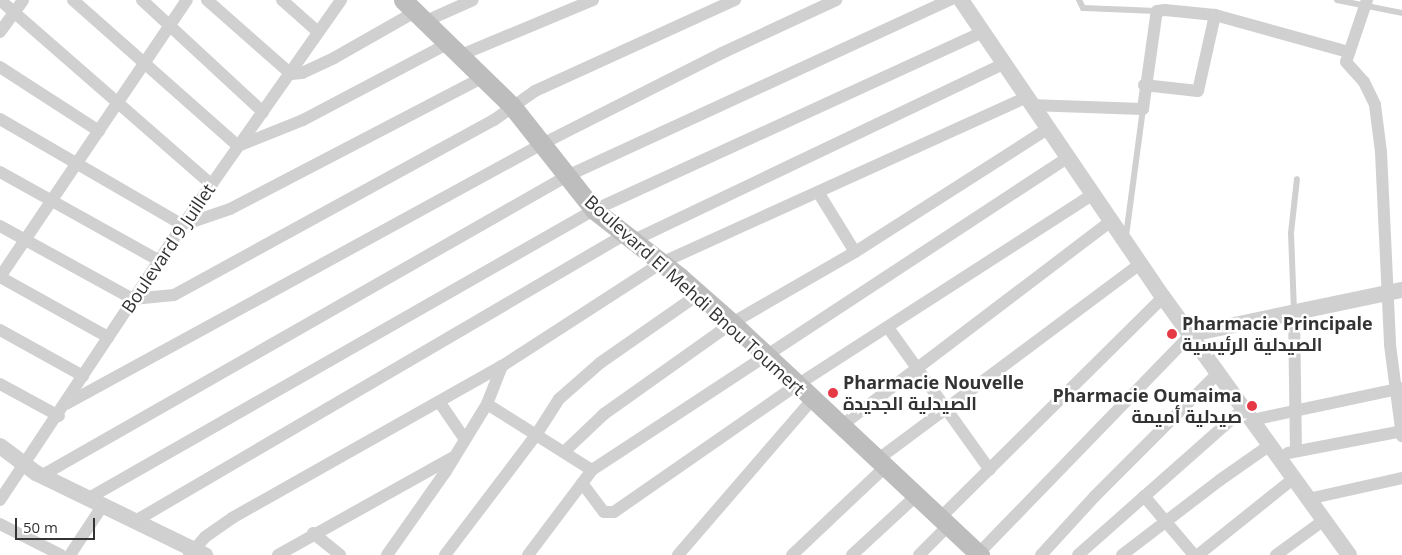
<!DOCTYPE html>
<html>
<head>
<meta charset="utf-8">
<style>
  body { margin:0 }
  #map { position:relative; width:1402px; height:555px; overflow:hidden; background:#fff; font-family:"Open Sans",Cairo,sans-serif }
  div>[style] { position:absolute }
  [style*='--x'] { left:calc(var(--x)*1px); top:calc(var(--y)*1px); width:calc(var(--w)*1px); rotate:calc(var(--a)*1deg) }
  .service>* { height:6px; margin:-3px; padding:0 3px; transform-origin:3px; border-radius:3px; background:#d0d0d0 }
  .minor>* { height:12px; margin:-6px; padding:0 6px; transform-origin:6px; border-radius:6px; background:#d0d0d0 }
  .tertiary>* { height:16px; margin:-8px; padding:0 8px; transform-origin:8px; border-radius:8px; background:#d0d0d0 }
  .secondary>* { height:19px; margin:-9.5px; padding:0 9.5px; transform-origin:9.5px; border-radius:9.5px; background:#bdbdbd }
  .dots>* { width:14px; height:14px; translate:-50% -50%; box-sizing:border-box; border:2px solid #fff; border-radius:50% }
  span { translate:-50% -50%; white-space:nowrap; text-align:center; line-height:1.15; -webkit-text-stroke:5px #fff; paint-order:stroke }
  .street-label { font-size:18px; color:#333 }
  .poi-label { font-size:18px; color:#333; font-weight:700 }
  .left { translate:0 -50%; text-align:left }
  .right { translate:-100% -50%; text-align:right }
  .scale { position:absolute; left:15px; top:518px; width:80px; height:22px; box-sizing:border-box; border:2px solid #333; border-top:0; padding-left:6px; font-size:15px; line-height:18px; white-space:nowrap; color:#333; -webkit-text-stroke:4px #fff; paint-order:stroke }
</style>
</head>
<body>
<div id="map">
  <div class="service">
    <i style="--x:1079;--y:0;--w:9;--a:63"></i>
    <i style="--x:1083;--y:8;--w:74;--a:2.3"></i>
    <i style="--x:1337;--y:0;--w:66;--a:11.3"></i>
    <i style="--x:1126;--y:236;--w:128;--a:-82.4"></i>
    <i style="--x:1294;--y:311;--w:78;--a:-92.2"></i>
    <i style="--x:1291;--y:233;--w:54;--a:-83.7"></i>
  </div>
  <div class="minor">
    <i style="--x:0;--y:0;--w:281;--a:41.1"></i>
    <i style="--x:73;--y:0;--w:220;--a:41.5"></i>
    <i style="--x:238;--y:146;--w:70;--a:-21.8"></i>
    <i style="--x:303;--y:120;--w:165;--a:-27.8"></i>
    <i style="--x:142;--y:0;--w:165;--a:42.8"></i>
    <i style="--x:207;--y:0;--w:112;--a:41.4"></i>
    <i style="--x:291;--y:74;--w:11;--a:-5"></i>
    <i style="--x:302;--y:73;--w:35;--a:-25"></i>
    <i style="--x:334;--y:58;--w:93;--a:-29.6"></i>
    <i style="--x:282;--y:0;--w:48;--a:41.6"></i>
    <i style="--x:1367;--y:0;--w:65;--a:108.7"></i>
    <i style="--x:1346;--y:62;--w:27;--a:48"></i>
    <i style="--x:1364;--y:82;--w:25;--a:64"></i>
    <i style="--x:1375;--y:105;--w:47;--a:82.7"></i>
    <i style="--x:1381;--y:152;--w:193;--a:87.3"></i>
    <i style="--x:1390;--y:345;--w:92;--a:82.5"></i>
    <i style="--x:426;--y:21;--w:51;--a:-24.1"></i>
    <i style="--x:0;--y:32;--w:39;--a:-54"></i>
    <i style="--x:461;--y:55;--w:143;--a:-22.6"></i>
    <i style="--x:0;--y:67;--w:118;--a:32.9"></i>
    <i style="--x:1144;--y:85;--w:54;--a:6.3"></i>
    <i style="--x:1198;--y:91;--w:78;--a:-77.4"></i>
    <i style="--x:1030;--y:105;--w:113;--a:2"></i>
    <i style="--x:1143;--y:109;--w:94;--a:-82"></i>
    <i style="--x:1156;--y:16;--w:5;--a:-79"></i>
    <i style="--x:1157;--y:11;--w:8;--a:-7"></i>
    <i style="--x:1165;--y:10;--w:50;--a:5.7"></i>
    <i style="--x:1215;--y:15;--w:138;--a:15.5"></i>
    <i style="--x:0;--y:119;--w:211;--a:30.1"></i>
    <i style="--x:183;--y:225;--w:50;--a:-18.8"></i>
    <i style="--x:230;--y:209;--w:286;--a:-27.5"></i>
    <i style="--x:0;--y:172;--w:183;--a:29.1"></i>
    <i style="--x:818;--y:192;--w:70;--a:58.3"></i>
    <i style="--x:0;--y:226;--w:152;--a:28.8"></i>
    <i style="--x:133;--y:299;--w:41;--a:-5.6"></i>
    <i style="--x:174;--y:295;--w:365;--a:-28.7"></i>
    <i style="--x:494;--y:120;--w:50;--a:-35.3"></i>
    <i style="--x:535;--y:91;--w:220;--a:-24.5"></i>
    <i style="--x:632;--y:241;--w:411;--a:-25.5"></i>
    <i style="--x:0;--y:277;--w:334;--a:-56"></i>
    <i style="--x:0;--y:277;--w:124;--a:29.1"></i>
    <i style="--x:1294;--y:311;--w:139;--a:89.2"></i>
    <i style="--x:889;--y:329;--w:173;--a:54.4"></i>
    <i style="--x:0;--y:330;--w:95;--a:29"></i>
    <i style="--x:0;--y:384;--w:67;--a:28.5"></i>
    <i style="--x:440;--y:403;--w:42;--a:55.6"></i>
    <i style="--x:66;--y:404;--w:542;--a:-28.64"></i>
    <i style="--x:542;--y:144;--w:202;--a:-26.8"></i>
    <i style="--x:722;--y:53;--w:126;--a:-24.9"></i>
    <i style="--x:487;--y:404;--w:124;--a:32.2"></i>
    <i style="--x:1252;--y:420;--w:153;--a:-12"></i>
    <i style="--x:841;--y:426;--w:338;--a:-37.2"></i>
    <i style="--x:565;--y:451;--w:54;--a:-43.5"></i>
    <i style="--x:604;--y:414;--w:157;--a:-35.4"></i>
    <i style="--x:732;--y:323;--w:142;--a:-30"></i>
    <i style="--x:855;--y:252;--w:228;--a:-32.6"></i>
    <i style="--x:1288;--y:453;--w:116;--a:-10.9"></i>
    <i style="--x:877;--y:460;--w:328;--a:-36.7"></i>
    <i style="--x:41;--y:476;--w:606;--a:-29.7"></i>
    <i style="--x:567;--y:176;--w:422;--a:-24.7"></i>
    <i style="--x:582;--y:483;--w:36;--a:53"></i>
    <i style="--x:604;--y:512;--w:10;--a:0"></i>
    <i style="--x:614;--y:512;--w:223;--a:-34.8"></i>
    <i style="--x:797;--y:385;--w:351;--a:-32.8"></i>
    <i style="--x:1144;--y:496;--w:77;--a:49.7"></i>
    <i style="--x:89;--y:498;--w:581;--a:-29.7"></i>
    <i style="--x:594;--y:210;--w:427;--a:-24.6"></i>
    <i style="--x:1308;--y:499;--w:96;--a:-12.6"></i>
    <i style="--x:0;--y:500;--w:330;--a:-56.4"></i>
    <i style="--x:183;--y:225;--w:275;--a:-54.9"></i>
    <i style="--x:940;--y:518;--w:314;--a:-44.7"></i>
    <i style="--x:137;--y:520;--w:564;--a:-30.34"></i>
    <i style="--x:0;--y:524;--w:68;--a:26.9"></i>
    <i style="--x:313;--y:533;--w:35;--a:39"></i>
    <i style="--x:70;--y:555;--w:60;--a:-56.6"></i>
    <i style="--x:189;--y:555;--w:24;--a:-48"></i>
    <i style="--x:205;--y:537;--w:33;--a:-35"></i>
    <i style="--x:232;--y:518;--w:310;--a:-29.4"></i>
    <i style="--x:502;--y:366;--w:189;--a:-32.9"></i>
    <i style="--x:661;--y:263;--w:400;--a:-24.4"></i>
    <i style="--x:278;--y:555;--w:201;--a:-29.2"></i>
    <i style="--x:387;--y:555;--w:103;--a:-54.9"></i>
    <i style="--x:446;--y:471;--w:79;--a:-58.5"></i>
    <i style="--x:487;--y:404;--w:41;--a:-68.5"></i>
    <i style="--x:445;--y:555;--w:151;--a:-52.8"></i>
    <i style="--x:536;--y:435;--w:43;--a:-57.4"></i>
    <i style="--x:559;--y:399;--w:55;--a:-41.3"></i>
    <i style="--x:600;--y:363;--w:121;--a:-34.9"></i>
    <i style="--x:528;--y:555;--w:106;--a:-53"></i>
    <i style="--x:592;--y:470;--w:568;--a:-33.3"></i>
    <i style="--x:678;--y:555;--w:205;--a:-49.2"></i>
    <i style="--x:792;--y:555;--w:128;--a:-43.4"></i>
    <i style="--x:852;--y:555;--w:87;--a:-42.7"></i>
    <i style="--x:919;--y:555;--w:41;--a:-45"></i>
    <i style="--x:977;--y:555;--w:308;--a:-45.9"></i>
    <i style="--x:1041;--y:555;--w:80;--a:-47.5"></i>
    <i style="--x:1095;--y:496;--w:174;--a:-45"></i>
    <i style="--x:1078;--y:555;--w:222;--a:-41.5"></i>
    <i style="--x:1122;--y:555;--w:123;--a:-37.4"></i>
    <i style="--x:1220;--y:480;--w:61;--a:-35"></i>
    <i style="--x:1198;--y:555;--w:123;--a:-38.7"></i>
    <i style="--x:1276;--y:555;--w:59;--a:-36.1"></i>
  </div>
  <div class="tertiary">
    <i style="--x:961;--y:0;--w:359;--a:55.8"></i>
    <i style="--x:1163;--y:297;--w:318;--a:54.2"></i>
    <i style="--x:1191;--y:334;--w:216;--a:-11.8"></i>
    <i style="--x:0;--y:446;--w:45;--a:36.9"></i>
    <i style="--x:36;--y:473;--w:188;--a:25.9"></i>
  </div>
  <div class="secondary">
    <i style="--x:403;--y:0;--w:152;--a:44.2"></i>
    <i style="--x:512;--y:106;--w:132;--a:51.7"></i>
    <i style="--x:594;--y:210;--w:109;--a:37.9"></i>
    <i style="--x:680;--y:277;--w:69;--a:41.5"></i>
    <i style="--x:732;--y:323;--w:340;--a:43.1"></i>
  </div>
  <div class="dots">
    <i style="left:1172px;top:334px;background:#e63946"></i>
    <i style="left:833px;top:393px;background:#e63946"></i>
    <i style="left:1252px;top:406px;background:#e63946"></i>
  </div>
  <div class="street-label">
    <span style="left:168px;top:248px;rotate:-56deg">Boulevard 9 Juillet</span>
    <span style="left:695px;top:295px;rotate:42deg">Boulevard El Mehdi Bnou Toumert</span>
  </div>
  <div class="poi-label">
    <span class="left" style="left:1182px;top:334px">Pharmacie Principale<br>الصيدلية الرئيسية</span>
    <span class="left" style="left:843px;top:393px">Pharmacie Nouvelle<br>الصيدلية الجديدة</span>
    <span class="right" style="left:1242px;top:406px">Pharmacie Oumaima<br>صيدلية أميمة</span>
  </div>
  <div class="scale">50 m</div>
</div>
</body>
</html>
